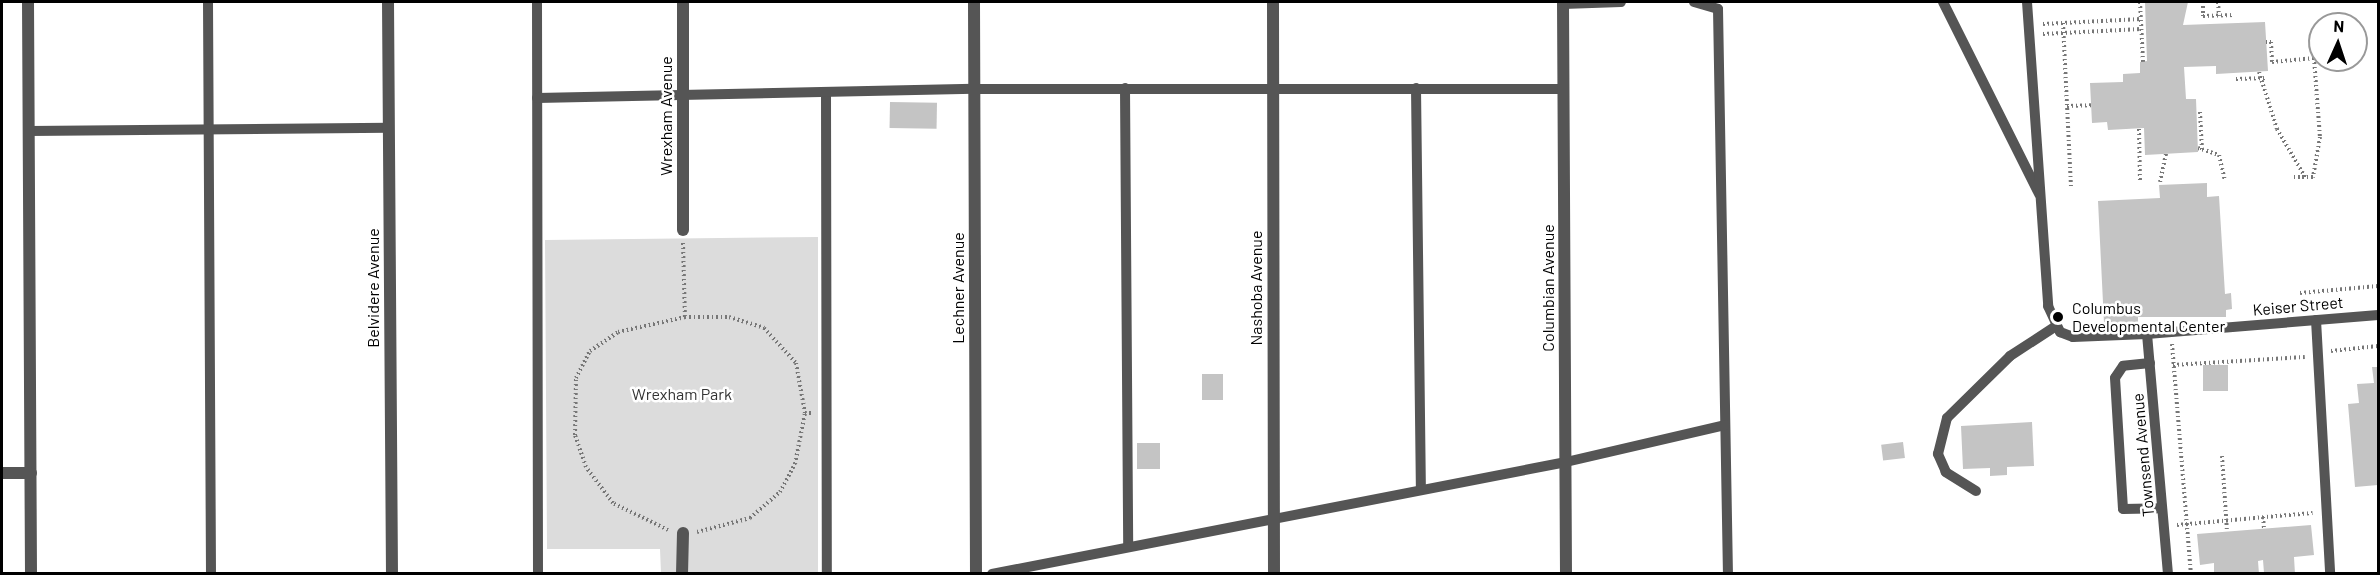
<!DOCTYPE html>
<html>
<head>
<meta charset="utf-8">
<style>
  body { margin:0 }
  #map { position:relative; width:2380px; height:575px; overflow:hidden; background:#fff; font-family:Barlow,sans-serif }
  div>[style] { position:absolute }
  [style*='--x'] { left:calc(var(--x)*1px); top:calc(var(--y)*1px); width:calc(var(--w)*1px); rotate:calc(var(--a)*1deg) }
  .green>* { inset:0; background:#dcdcdc }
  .building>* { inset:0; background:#c4c4c4; transform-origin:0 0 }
  .path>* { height:4px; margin-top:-2px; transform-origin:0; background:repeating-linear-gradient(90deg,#777 0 1.5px,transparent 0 4.5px) }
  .service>* { height:10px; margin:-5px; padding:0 5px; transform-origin:5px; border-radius:5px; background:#555 }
  .minor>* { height:12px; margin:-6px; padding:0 6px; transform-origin:6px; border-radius:6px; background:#555 }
  .dots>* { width:16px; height:16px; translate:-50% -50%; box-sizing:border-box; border:3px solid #fff; border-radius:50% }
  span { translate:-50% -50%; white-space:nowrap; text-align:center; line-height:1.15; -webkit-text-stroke:5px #fff; paint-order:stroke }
  .street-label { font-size:16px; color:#000 }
  .poi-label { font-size:16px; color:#000 }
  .left { translate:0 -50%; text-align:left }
  .park-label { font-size:16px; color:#333 }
  .frame { position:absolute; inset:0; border:3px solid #000; pointer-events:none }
  .north { position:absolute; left:2308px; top:12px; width:60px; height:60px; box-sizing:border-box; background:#fff; border:2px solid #999; border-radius:50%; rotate:3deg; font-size:16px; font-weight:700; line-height:24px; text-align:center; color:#000 }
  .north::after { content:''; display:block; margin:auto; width:21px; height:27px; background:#000; clip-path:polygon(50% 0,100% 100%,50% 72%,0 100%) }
</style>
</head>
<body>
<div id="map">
  <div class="green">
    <i style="clip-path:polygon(818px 237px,818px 573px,661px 573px,660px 549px,547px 549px,545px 240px)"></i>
  </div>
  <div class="building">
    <i style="clip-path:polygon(2145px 2px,2188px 2px,2183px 25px,2265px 22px,2268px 71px,2216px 74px,2216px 66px,2184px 67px,2186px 99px,2196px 99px,2198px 152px,2145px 155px,2144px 128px,2108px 130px,2107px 122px,2092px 123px,2090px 83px,2123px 82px,2123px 74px,2140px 73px,2140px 62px,2147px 61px)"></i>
    <i style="left:890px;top:102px;width:47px;height:26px;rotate:1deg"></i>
    <i style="clip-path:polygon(2207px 183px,2207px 197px,2219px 196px,2225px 294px,2231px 293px,2232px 309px,2226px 310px,2226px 317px,2138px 317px,2138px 323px,2104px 323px,2098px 201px,2160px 198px,2159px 185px)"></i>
    <i style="left:2203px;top:365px;width:25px;height:26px"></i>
    <i style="clip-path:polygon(2372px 367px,2378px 367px,2378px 485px,2355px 487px,2348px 404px,2359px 403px,2357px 384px,2374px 383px)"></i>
    <i style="left:1202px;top:374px;width:21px;height:26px"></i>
    <i style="clip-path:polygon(2032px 422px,2034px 466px,2007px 467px,2007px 475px,1990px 476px,1990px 468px,1963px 469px,1961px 426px)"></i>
    <i style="left:1903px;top:442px;width:16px;height:22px;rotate:83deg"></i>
    <i style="left:1137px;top:443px;width:23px;height:26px"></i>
    <i style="clip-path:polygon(2311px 525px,2314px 555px,2294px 557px,2295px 574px,2264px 573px,2263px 560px,2258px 561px,2259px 574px,2214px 574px,2214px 563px,2200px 565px,2197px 534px)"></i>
  </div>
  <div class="path">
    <i style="--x:2140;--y:2;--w:60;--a:87.1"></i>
    <i style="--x:2203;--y:2;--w:14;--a:90"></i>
    <i style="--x:2203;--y:16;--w:31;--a:-2"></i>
    <i style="--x:2218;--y:2;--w:14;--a:86"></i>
    <i style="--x:2063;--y:23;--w:165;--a:87.2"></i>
    <i style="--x:2043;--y:24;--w:98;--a:-2.9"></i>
    <i style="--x:2043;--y:34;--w:98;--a:-2.9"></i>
    <i style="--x:2266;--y:42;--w:5;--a:0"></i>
    <i style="--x:2271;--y:42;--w:20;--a:87"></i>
    <i style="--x:2272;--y:62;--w:42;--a:-5.4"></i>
    <i style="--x:2314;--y:58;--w:79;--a:85.7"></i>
    <i style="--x:2320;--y:137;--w:41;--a:99.9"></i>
    <i style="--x:2313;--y:177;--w:19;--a:180"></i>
    <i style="--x:2259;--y:72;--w:60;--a:72.5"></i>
    <i style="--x:2277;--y:129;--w:56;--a:59.7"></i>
    <i style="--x:2236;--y:79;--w:31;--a:-2"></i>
    <i style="--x:2067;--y:106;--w:24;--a:-2"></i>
    <i style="--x:2200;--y:112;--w:39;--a:87"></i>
    <i style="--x:2139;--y:129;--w:54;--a:88.9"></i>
    <i style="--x:2198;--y:148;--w:22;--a:18"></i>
    <i style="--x:2219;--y:155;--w:26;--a:77"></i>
    <i style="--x:2160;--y:182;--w:29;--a:-78"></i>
    <i style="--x:683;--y:243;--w:74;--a:88.5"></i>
    <i style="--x:685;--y:317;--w:44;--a:0"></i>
    <i style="--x:729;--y:317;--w:37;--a:17"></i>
    <i style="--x:764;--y:328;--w:47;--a:47.6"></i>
    <i style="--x:796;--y:363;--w:51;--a:79.8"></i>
    <i style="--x:2300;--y:293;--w:78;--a:-5.1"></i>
    <i style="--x:2172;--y:344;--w:231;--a:85.3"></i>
    <i style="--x:2331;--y:351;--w:47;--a:-6.1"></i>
    <i style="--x:2173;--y:365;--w:132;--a:-3.5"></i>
    <i style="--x:2222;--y:456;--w:75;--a:86.2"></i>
    <i style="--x:2263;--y:517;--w:12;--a:85"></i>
    <i style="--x:2177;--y:525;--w:136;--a:-5.1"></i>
    <i style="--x:668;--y:530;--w:61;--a:-153.9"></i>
    <i style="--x:613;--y:503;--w:45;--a:-126.9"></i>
    <i style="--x:586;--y:467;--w:34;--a:-109"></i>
    <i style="--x:575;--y:435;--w:57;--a:-89"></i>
    <i style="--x:576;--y:378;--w:30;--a:-63"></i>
    <i style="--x:590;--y:351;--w:34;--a:-34"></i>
    <i style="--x:618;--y:332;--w:69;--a:-12.6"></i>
    <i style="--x:697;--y:532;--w:55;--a:-14.8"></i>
    <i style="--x:750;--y:518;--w:40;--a:-41"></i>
    <i style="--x:780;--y:492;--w:32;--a:-62"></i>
    <i style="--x:795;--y:464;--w:52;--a:-78.9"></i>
    <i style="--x:805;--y:413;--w:9;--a:0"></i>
  </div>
  <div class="service">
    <i style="--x:208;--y:2;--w:572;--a:89.7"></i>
    <i style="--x:537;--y:2;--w:572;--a:89.9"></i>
    <i style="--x:1694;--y:2;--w:25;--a:16"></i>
    <i style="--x:1718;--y:9;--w:565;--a:88.99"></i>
    <i style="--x:1943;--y:2;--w:215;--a:63.4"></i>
    <i style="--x:2027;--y:2;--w:305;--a:86"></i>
    <i style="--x:2048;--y:306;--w:29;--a:65"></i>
    <i style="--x:2060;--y:332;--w:14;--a:21"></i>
    <i style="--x:2073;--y:337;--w:74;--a:-2.3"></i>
    <i style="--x:2147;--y:334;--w:232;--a:-4.7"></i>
    <i style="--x:1563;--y:4;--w:58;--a:-2"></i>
    <i style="--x:1125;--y:88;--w:458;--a:89.6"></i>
    <i style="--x:1416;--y:88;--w:401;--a:89.3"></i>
    <i style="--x:826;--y:92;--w:482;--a:89.9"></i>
    <i style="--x:537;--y:98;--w:437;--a:-1.2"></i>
    <i style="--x:974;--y:89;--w:589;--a:0"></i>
    <i style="--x:29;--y:131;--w:360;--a:-0.5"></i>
    <i style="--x:2316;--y:320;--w:254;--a:86.8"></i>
    <i style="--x:2147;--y:334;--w:241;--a:85"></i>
    <i style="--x:2150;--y:363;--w:27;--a:174"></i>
    <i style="--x:2123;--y:366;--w:14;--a:124"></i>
    <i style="--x:2115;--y:378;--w:131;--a:86.5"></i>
    <i style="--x:2123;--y:509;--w:39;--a:-1"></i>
    <i style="--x:1976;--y:491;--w:36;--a:-148"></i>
    <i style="--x:1946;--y:472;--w:20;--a:-114"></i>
    <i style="--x:1938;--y:454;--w:37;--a:-76"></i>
    <i style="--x:1947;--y:418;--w:88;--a:-44.5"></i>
    <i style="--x:2010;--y:356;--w:55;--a:-33.1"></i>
    <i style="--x:992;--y:574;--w:585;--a:-11.04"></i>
    <i style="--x:1566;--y:462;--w:163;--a:-13.1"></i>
  </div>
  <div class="minor">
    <i style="--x:28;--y:2;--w:572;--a:89.7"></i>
    <i style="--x:388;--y:2;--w:572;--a:89.6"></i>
    <i style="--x:683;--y:2;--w:228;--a:90"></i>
    <i style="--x:974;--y:2;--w:572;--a:89.8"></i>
    <i style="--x:1273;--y:2;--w:572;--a:89.9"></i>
    <i style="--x:1563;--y:2;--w:572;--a:89.7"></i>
    <i style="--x:2;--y:473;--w:29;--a:0"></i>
    <i style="--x:682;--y:574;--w:41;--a:-88.6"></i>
  </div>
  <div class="dots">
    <i style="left:2058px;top:317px;background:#000"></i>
  </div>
  <div class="street-label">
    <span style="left:666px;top:116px;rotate:-90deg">Wrexham Avenue</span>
    <span style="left:373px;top:288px;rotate:-90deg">Belvidere Avenue</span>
    <span style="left:958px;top:288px;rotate:-90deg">Lechner Avenue</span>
    <span style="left:1256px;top:288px;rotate:-90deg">Nashoba Avenue</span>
    <span style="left:1548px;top:288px;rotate:-90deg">Columbian Avenue</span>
    <span style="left:2298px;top:306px;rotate:-5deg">Keiser Street</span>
    <span style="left:2143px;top:455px;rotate:-95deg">Townsend Avenue</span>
  </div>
  <div class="poi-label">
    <span class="left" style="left:2072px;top:317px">Columbus<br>Developmental Center</span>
  </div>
  <div class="park-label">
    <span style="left:682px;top:394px">Wrexham Park</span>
  </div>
  <div class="frame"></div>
  <div class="north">N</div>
</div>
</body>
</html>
